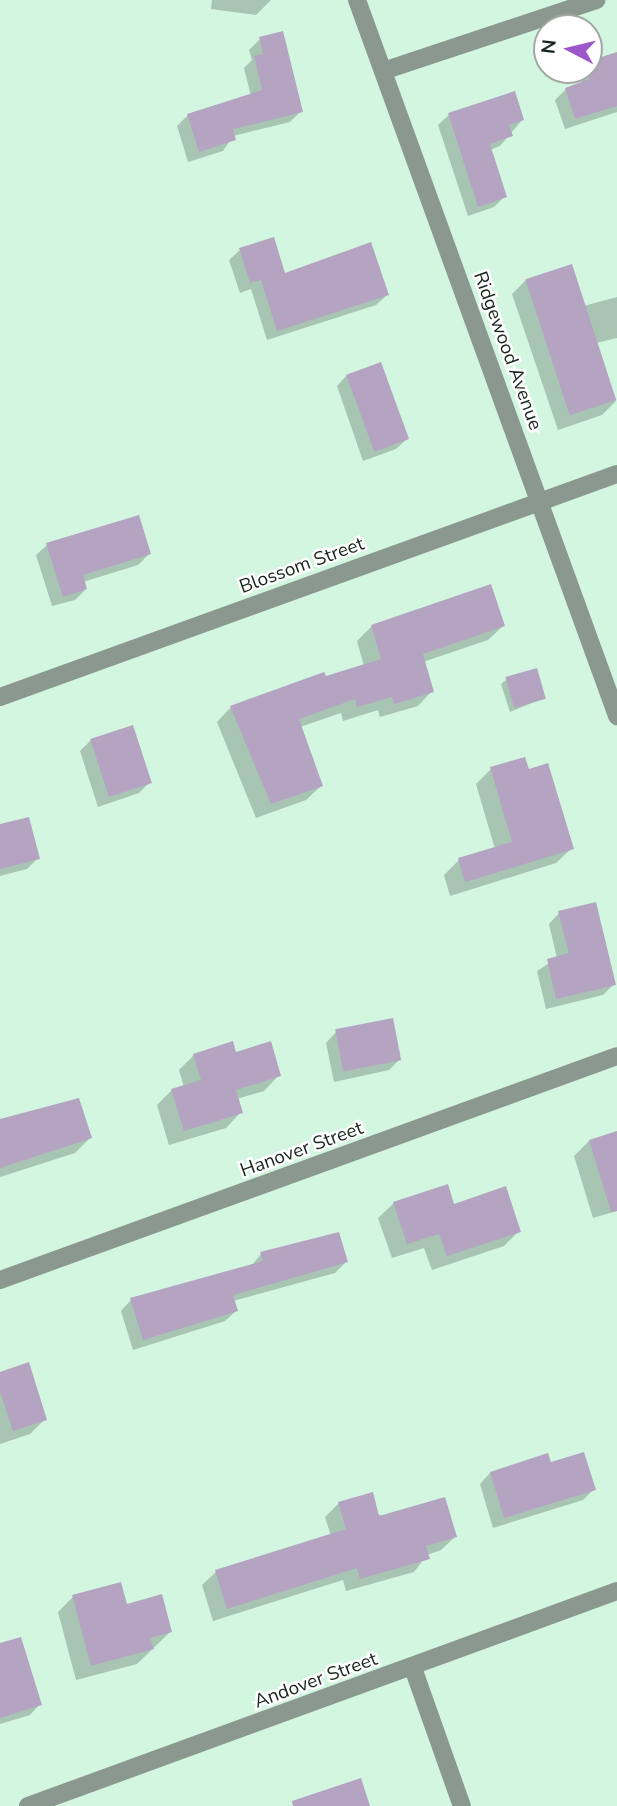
<!DOCTYPE html>
<html>
<head>
<meta charset="utf-8">
<style>
  body { margin:0 }
  #map { position:relative; width:617px; height:1806px; overflow:hidden; background:#d2f6e0; font-family:"Nunito Sans",sans-serif }
  div>[style] { position:absolute }
  [style*='--x'] { left:calc(var(--x)*1px); top:calc(var(--y)*1px); width:calc(var(--w)*1px); rotate:calc(var(--a)*1deg) }
  .shadow>* { inset:0; background:#0003 }
  .building>* { inset:0; background:#b4a4c2; transform-origin:0 0 }
  .street>* { height:18px; margin:-9px; padding:0 9px; transform-origin:9px; border-radius:9px; background:#8a988f }
  span { translate:-50% -50%; white-space:nowrap; text-align:center; line-height:1.15; -webkit-text-stroke:5px #fff; paint-order:stroke }
  .street-label { font-size:19px; color:#18251e }
  .north { position:absolute; left:533px; top:14px; width:70px; height:70px; box-sizing:border-box; background:#fff; border:2px solid #a3a8a5; border-radius:50%; rotate:277deg; font-size:19px; font-weight:700; line-height:28px; text-align:center; color:#18251e }
  .north::after { content:''; display:block; margin:auto; width:24px; height:32px; background:#9d57cb; clip-path:polygon(50% 0,100% 100%,50% 72%,0 100%) }
</style>
</head>
<body>
<div id="map">
  <div class="shadow">
    <i style="clip-path:polygon(212px 0,271px 0,256px 15px,211px 9px)"></i>
    <i style="clip-path:polygon(260px 39px,301px 111px,290px 122px,233px 136px,223px 151px,188px 162px,177px 126px,188px 115px,251px 96px,244px 68px,252px 60px,249px 50px)"></i>
    <i style="clip-path:polygon(617px 54px,617px 112px,565px 129px,555px 100px,566px 89px,582px 84px,579px 73px,589px 70px,589px 63px)"></i>
    <i style="clip-path:polygon(449px 115px,522px 120px,500px 146px,490px 150px,505px 196px,494px 207px,468px 216px,438px 125px)"></i>
    <i style="clip-path:polygon(240px 250px,284px 275px,387px 295px,376px 305px,267px 340px,251px 289px,240px 293px,229px 260px)"></i>
    <i style="clip-path:polygon(526px 280px,584px 306px,617px 297px,617px 338px,596px 343px,616px 401px,602px 415px,558px 430px,512px 294px)"></i>
    <i style="clip-path:polygon(347px 375px,407px 439px,396px 449px,363px 461px,337px 386px)"></i>
    <i style="clip-path:polygon(47px 545px,149px 554px,138px 565px,83px 582px,86px 589px,75px 600px,52px 606px,36px 555px)"></i>
    <i style="clip-path:polygon(372px 626px,503px 626px,488px 640px,423px 662px,432px 691px,418px 706px,380px 717px,378px 710px,343px 721px,341px 713px,300px 727px,321px 786px,306px 800px,256px 818px,217px 722px,231px 707px,364px 666px,357px 641px)"></i>
    <i style="clip-path:polygon(507px 679px,544px 698px,510px 712px,501px 684px)"></i>
    <i style="clip-path:polygon(91px 740px,150px 782px,139px 793px,98px 807px,80px 751px)"></i>
    <i style="clip-path:polygon(491px 769px,528px 771px,572px 848px,556px 863px,450px 896px,444px 875px,459px 860px,495px 849px,476px 784px)"></i>
    <i style="clip-path:polygon(0 826px,38px 858px,27px 869px,0 876px)"></i>
    <i style="clip-path:polygon(559px 913px,614px 984px,603px 995px,546px 1009px,537px 971px,557px 958px,549px 924px)"></i>
    <i style="clip-path:polygon(336px 1032px,400px 1059px,389px 1070px,334px 1082px,326px 1043px)"></i>
    <i style="clip-path:polygon(235px 1054px,279px 1075px,264px 1091px,237px 1099px,241px 1112px,226px 1128px,169px 1145px,157px 1105px,172px 1090px,184px 1087px,179px 1070px,194px 1055px)"></i>
    <i style="clip-path:polygon(0 1121px,90px 1138px,75px 1153px,0 1177px)"></i>
    <i style="clip-path:polygon(617px 1133px,617px 1211px,593px 1218px,574px 1156px,589px 1141px)"></i>
    <i style="clip-path:polygon(394px 1203px,453px 1206px,519px 1231px,504px 1246px,432px 1270px,424px 1248px,392px 1258px,378px 1218px)"></i>
    <i style="clip-path:polygon(261px 1254px,346px 1262px,335px 1273px,233px 1301px,236px 1311px,225px 1321px,133px 1350px,121px 1311px,131px 1300px,251px 1266px)"></i>
    <i style="clip-path:polygon(0 1373px,45px 1419px,30px 1434px,0 1444px)"></i>
    <i style="clip-path:polygon(549px 1464px,594px 1489px,583px 1500px,493px 1528px,480px 1484px,490px 1473px)"></i>
    <i style="clip-path:polygon(339px 1503px,455px 1537px,441px 1550px,427px 1555px,414px 1572px,346px 1591px,343px 1580px,213px 1621px,202px 1585px,216px 1572px,331px 1536px,325px 1517px)"></i>
    <i style="clip-path:polygon(73px 1597px,126px 1606px,170px 1632px,137px 1664px,76px 1680px,58px 1612px)"></i>
    <i style="clip-path:polygon(0 1645px,40px 1704px,30px 1715px,0 1724px)"></i>
  </div>
  <div class="building">
    <i style="clip-path:polygon(283px 31px,303px 112px,233px 129px,236px 140px,199px 152px,187px 114px,262px 90px,254px 56px,263px 54px,259px 37px)"></i>
    <i style="clip-path:polygon(617px 52px,617px 106px,575px 119px,565px 88px,589px 79px,589px 61px)"></i>
    <i style="clip-path:polygon(515px 91px,524px 120px,509px 125px,513px 136px,490px 144px,507px 197px,478px 207px,448px 113px)"></i>
    <i style="clip-path:polygon(274px 237px,285px 273px,371px 242px,389px 295px,277px 331px,261px 280px,250px 283px,239px 248px)"></i>
    <i style="left:572px;top:264px;width:143px;height:49px;rotate:72deg"></i>
    <i style="left:381px;top:362px;width:82px;height:37px;rotate:70deg"></i>
    <i style="clip-path:polygon(139px 515px,151px 554px,83px 575px,87px 589px,63px 597px,46px 543px)"></i>
    <i style="clip-path:polygon(491px 584px,505px 626px,423px 654px,434px 692px,394px 704px,392px 697px,357px 707px,355px 699px,299px 719px,323px 786px,271px 804px,230px 706px,324px 672px,326px 676px,381px 659px,371px 625px)"></i>
    <i style="left:537px;top:668px;width:32px;height:33px;rotate:74deg"></i>
    <i style="left:133px;top:725px;width:61px;height:45px;rotate:72deg"></i>
    <i style="clip-path:polygon(525px 757px,529px 769px,548px 763px,574px 849px,465px 882px,458px 858px,512px 842px,490px 767px)"></i>
    <i style="clip-path:polygon(29px 817px,40px 859px,0 869px,0 824px)"></i>
    <i style="clip-path:polygon(596px 902px,616px 985px,556px 999px,547px 959px,569px 953px,558px 911px)"></i>
    <i style="left:393px;top:1018px;width:43px;height:59px;rotate:79deg"></i>
    <i style="clip-path:polygon(233px 1041px,236px 1052px,271px 1041px,281px 1076px,236px 1090px,243px 1113px,184px 1131px,171px 1089px,201px 1080px,193px 1054px)"></i>
    <i style="clip-path:polygon(79px 1098px,92px 1138px,0 1168px,0 1119px)"></i>
    <i style="clip-path:polygon(617px 1131px,617px 1211px,611px 1212px,589px 1140px)"></i>
    <i style="clip-path:polygon(448px 1184px,454px 1204px,506px 1186px,521px 1232px,447px 1256px,439px 1234px,407px 1244px,393px 1202px)"></i>
    <i style="clip-path:polygon(339px 1232px,348px 1262px,233px 1295px,238px 1311px,143px 1340px,130px 1298px,263px 1261px,260px 1252px)"></i>
    <i style="clip-path:polygon(29px 1362px,47px 1420px,13px 1431px,0 1391px,0 1372px)"></i>
    <i style="clip-path:polygon(584px 1452px,596px 1490px,504px 1518px,490px 1472px,548px 1453px,551px 1462px)"></i>
    <i style="clip-path:polygon(373px 1492px,379px 1516px,445px 1497px,457px 1537px,426px 1546px,430px 1559px,360px 1579px,357px 1568px,227px 1609px,215px 1570px,346px 1529px,338px 1502px)"></i>
    <i style="clip-path:polygon(121px 1582px,127px 1604px,162px 1594px,172px 1632px,150px 1638px,154px 1649px,91px 1666px,72px 1595px)"></i>
    <i style="clip-path:polygon(21px 1637px,42px 1705px,0 1718px,0 1643px)"></i>
    <i style="clip-path:polygon(361px 1778px,370px 1806px,293px 1806px,292px 1801px)"></i>
  </div>
  <div class="street">
    <i style="--x:357;--y:0;--w:762;--a:70.04"></i>
    <i style="--x:383;--y:71;--w:225;--a:-18.4"></i>
    <i style="--x:0;--y:697;--w:656;--a:-19.87"></i>
    <i style="--x:0;--y:1280;--w:656;--a:-19.95"></i>
    <i style="--x:413;--y:1668;--w:146;--a:70.5"></i>
    <i style="--x:28;--y:1806;--w:627;--a:-20.05"></i>
  </div>
  <div class="street-label">
    <span style="left:507px;top:351px;rotate:70deg">Ridgewood Avenue</span>
    <span style="left:302px;top:566px;rotate:-20deg">Blossom Street</span>
    <span style="left:302px;top:1150px;rotate:-20deg">Hanover Street</span>
    <span style="left:316px;top:1681px;rotate:-20deg">Andover Street</span>
  </div>
  <div class="north">N</div>
</div>
</body>
</html>
